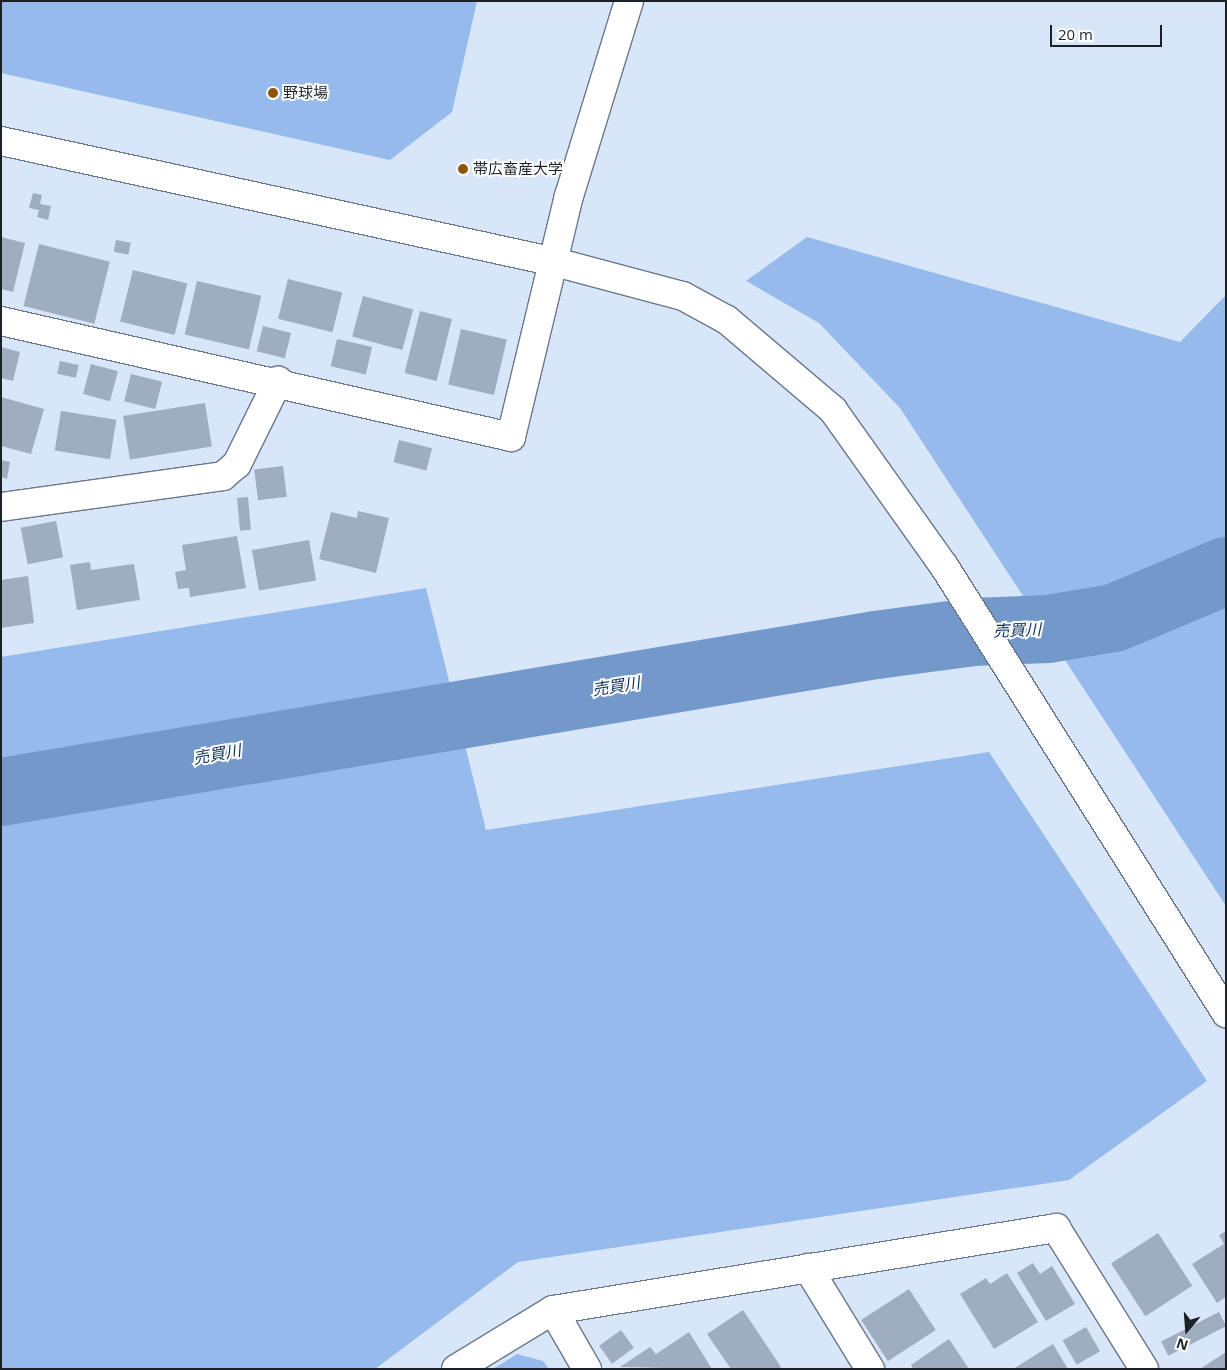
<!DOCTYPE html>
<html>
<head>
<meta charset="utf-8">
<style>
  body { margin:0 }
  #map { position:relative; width:1227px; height:1370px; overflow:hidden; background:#d7e6f9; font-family:"Open Sans","Noto Sans JP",sans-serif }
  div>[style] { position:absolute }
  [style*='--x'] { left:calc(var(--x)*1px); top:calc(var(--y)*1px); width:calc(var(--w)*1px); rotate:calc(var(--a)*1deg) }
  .green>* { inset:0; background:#96baec }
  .river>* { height:68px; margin:-34px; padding:0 34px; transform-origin:34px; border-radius:34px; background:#7398ca }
  .building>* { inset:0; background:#9fadc0; transform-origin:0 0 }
  .roads { filter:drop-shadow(1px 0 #6a7789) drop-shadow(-1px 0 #6a7789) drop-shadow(0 1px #6a7789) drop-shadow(0 -1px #6a7789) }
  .street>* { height:28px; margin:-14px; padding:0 14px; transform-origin:14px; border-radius:14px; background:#fff }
  .dots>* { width:14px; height:14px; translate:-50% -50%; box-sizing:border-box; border:2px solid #fff; border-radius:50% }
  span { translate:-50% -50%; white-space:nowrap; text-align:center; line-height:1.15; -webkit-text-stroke:4px #fff; paint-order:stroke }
  .poi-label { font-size:15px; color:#1c2128 }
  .left { translate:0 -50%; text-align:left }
  .water-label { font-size:16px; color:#0b305e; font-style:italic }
  .frame { position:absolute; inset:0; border:2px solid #1c2128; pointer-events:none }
  .north { position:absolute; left:1162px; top:1305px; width:50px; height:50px; -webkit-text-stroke:4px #fff; paint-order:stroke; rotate:198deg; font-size:14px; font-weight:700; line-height:20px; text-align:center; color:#1c2128 }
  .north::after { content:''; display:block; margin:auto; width:18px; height:22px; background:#1c2128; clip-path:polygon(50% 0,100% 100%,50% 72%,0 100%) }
  .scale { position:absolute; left:1050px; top:25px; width:112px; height:22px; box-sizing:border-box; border:2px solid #1c2128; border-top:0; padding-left:6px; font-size:15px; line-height:18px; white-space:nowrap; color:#1c2128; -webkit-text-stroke:4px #fff; paint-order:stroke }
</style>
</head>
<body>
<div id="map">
  <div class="green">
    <i style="clip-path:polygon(1px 1px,477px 1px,452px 112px,390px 160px,1px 73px)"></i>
    <i style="clip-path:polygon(807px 237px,1180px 342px,1226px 295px,1226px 906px,900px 408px,819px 323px,746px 281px)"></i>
    <i style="clip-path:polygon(426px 588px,486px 830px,989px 752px,1207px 1081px,1069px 1180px,518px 1262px,375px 1369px,1px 1369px,1px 657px)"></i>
    <i style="clip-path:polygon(517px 1354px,543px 1361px,549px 1369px,493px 1369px)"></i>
  </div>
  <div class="river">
    <i style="--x:1;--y:792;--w:887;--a:-9.54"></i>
    <i style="--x:876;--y:645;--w:98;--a:-7.6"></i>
    <i style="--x:973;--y:632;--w:75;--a:-2.3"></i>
    <i style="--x:1048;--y:629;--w:67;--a:-9.5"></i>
    <i style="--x:1114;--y:618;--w:121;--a:-22.8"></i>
  </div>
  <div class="building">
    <i style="clip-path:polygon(33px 193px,42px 195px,40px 204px,51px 206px,48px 220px,37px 217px,39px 210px,29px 208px)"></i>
    <i style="clip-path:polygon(1px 237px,25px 243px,13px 292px,1px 289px)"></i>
    <i style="left:116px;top:240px;width:15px;height:12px;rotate:11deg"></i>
    <i style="left:39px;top:244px;width:73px;height:64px;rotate:14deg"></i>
    <i style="left:133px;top:270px;width:56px;height:53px;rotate:14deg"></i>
    <i style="left:288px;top:279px;width:56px;height:41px;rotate:14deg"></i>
    <i style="left:197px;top:281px;width:66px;height:55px;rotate:13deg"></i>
    <i style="left:363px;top:296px;width:52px;height:42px;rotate:15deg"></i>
    <i style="left:420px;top:311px;width:33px;height:64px;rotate:14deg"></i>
    <i style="left:263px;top:326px;width:29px;height:26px;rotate:14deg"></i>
    <i style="left:461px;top:329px;width:47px;height:57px;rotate:13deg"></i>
    <i style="left:337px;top:339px;width:36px;height:28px;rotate:13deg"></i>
    <i style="clip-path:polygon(1px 347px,20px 352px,13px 381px,1px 378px)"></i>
    <i style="left:60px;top:361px;width:19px;height:13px;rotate:12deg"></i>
    <i style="left:91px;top:364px;width:28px;height:31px;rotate:15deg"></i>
    <i style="left:131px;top:374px;width:32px;height:28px;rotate:14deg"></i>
    <i style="clip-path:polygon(1px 397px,44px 409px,31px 454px,1px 446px)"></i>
    <i style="left:205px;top:403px;width:44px;height:83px;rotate:81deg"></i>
    <i style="left:61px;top:411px;width:56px;height:40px;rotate:9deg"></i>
    <i style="left:399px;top:440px;width:34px;height:23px;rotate:14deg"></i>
    <i style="clip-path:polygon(1px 460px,10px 462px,7px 479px,1px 477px)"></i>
    <i style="left:283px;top:466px;width:31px;height:29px;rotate:83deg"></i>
    <i style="left:248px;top:497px;width:33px;height:11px;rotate:85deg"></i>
    <i style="clip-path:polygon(358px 511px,389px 518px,376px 573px,319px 559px,331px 512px,357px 518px)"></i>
    <i style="left:56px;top:521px;width:37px;height:36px;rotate:79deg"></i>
    <i style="clip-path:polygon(237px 536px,246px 588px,190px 597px,189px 588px,178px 589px,175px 572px,186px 570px,182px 545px)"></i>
    <i style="left:309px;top:540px;width:41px;height:58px;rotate:80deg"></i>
    <i style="clip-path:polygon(90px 562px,91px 570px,134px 564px,140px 600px,77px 610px,70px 565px)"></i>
    <i style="clip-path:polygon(28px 576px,34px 623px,1px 628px,1px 580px)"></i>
    <i style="clip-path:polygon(1226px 1231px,1226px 1297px,1217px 1303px,1192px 1264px,1224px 1244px,1219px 1235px)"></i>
    <i style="left:1158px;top:1233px;width:63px;height:56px;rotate:57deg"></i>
    <i style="clip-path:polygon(1033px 1263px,1040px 1274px,1052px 1266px,1075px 1304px,1046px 1321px,1017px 1273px)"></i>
    <i style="clip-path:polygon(1007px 1273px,1038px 1322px,994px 1349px,960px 1294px,986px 1278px,990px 1284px)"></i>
    <i style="left:909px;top:1289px;width:49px;height:57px;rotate:57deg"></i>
    <i style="clip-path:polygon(743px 1310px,781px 1367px,778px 1369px,731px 1369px,707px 1334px)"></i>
    <i style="left:1219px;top:1312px;width:16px;height:65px;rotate:63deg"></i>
    <i style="left:1086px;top:1327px;width:28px;height:27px;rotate:60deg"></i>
    <i style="left:621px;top:1330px;width:22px;height:27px;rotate:54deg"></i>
    <i style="clip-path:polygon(689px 1332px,712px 1369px,620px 1367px,650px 1347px,656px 1354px)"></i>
    <i style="clip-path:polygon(949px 1339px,969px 1369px,913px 1369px,911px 1365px)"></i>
    <i style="clip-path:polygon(1053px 1344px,1068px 1369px,1013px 1369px)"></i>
    <i style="clip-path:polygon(1226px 1352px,1226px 1369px,1200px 1369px)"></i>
  </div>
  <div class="roads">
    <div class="street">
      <i style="--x:1;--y:141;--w:567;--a:12.32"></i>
      <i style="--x:555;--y:262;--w:132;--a:14.9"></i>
      <i style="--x:683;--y:296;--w:50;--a:28.6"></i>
      <i style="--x:727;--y:320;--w:139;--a:40.3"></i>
      <i style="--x:833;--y:410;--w:191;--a:54.6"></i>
      <i style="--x:944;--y:566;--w:529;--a:57.75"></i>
      <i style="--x:1;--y:321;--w:523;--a:12.81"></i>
      <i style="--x:511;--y:437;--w:248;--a:-76.5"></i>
      <i style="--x:569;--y:196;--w:204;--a:-72.9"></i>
      <i style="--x:1;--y:507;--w:224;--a:-7.9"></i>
      <i style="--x:223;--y:476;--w:18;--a:-41"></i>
      <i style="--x:237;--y:464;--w:93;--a:-63.7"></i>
      <i style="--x:808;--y:1268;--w:119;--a:58.5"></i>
      <i style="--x:553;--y:1310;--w:68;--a:60"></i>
      <i style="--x:456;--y:1369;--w:114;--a:-31.3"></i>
      <i style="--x:553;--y:1310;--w:510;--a:-9.26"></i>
      <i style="--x:1056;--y:1228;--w:166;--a:58"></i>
    </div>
  </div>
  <div class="dots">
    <i style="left:273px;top:93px;background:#8c5509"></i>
    <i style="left:463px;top:169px;background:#8c5509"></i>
  </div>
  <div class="poi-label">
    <span class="left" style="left:283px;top:93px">野球場</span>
    <span class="left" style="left:473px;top:169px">帯広畜産大学</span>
  </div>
  <div class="water-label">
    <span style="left:1017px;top:630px;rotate:-2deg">売買川</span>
    <span style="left:616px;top:686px;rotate:-9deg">売買川</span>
    <span style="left:217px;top:754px;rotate:-10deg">売買川</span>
  </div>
  <div class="frame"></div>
  <div class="north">N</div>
  <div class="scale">20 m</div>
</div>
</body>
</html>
